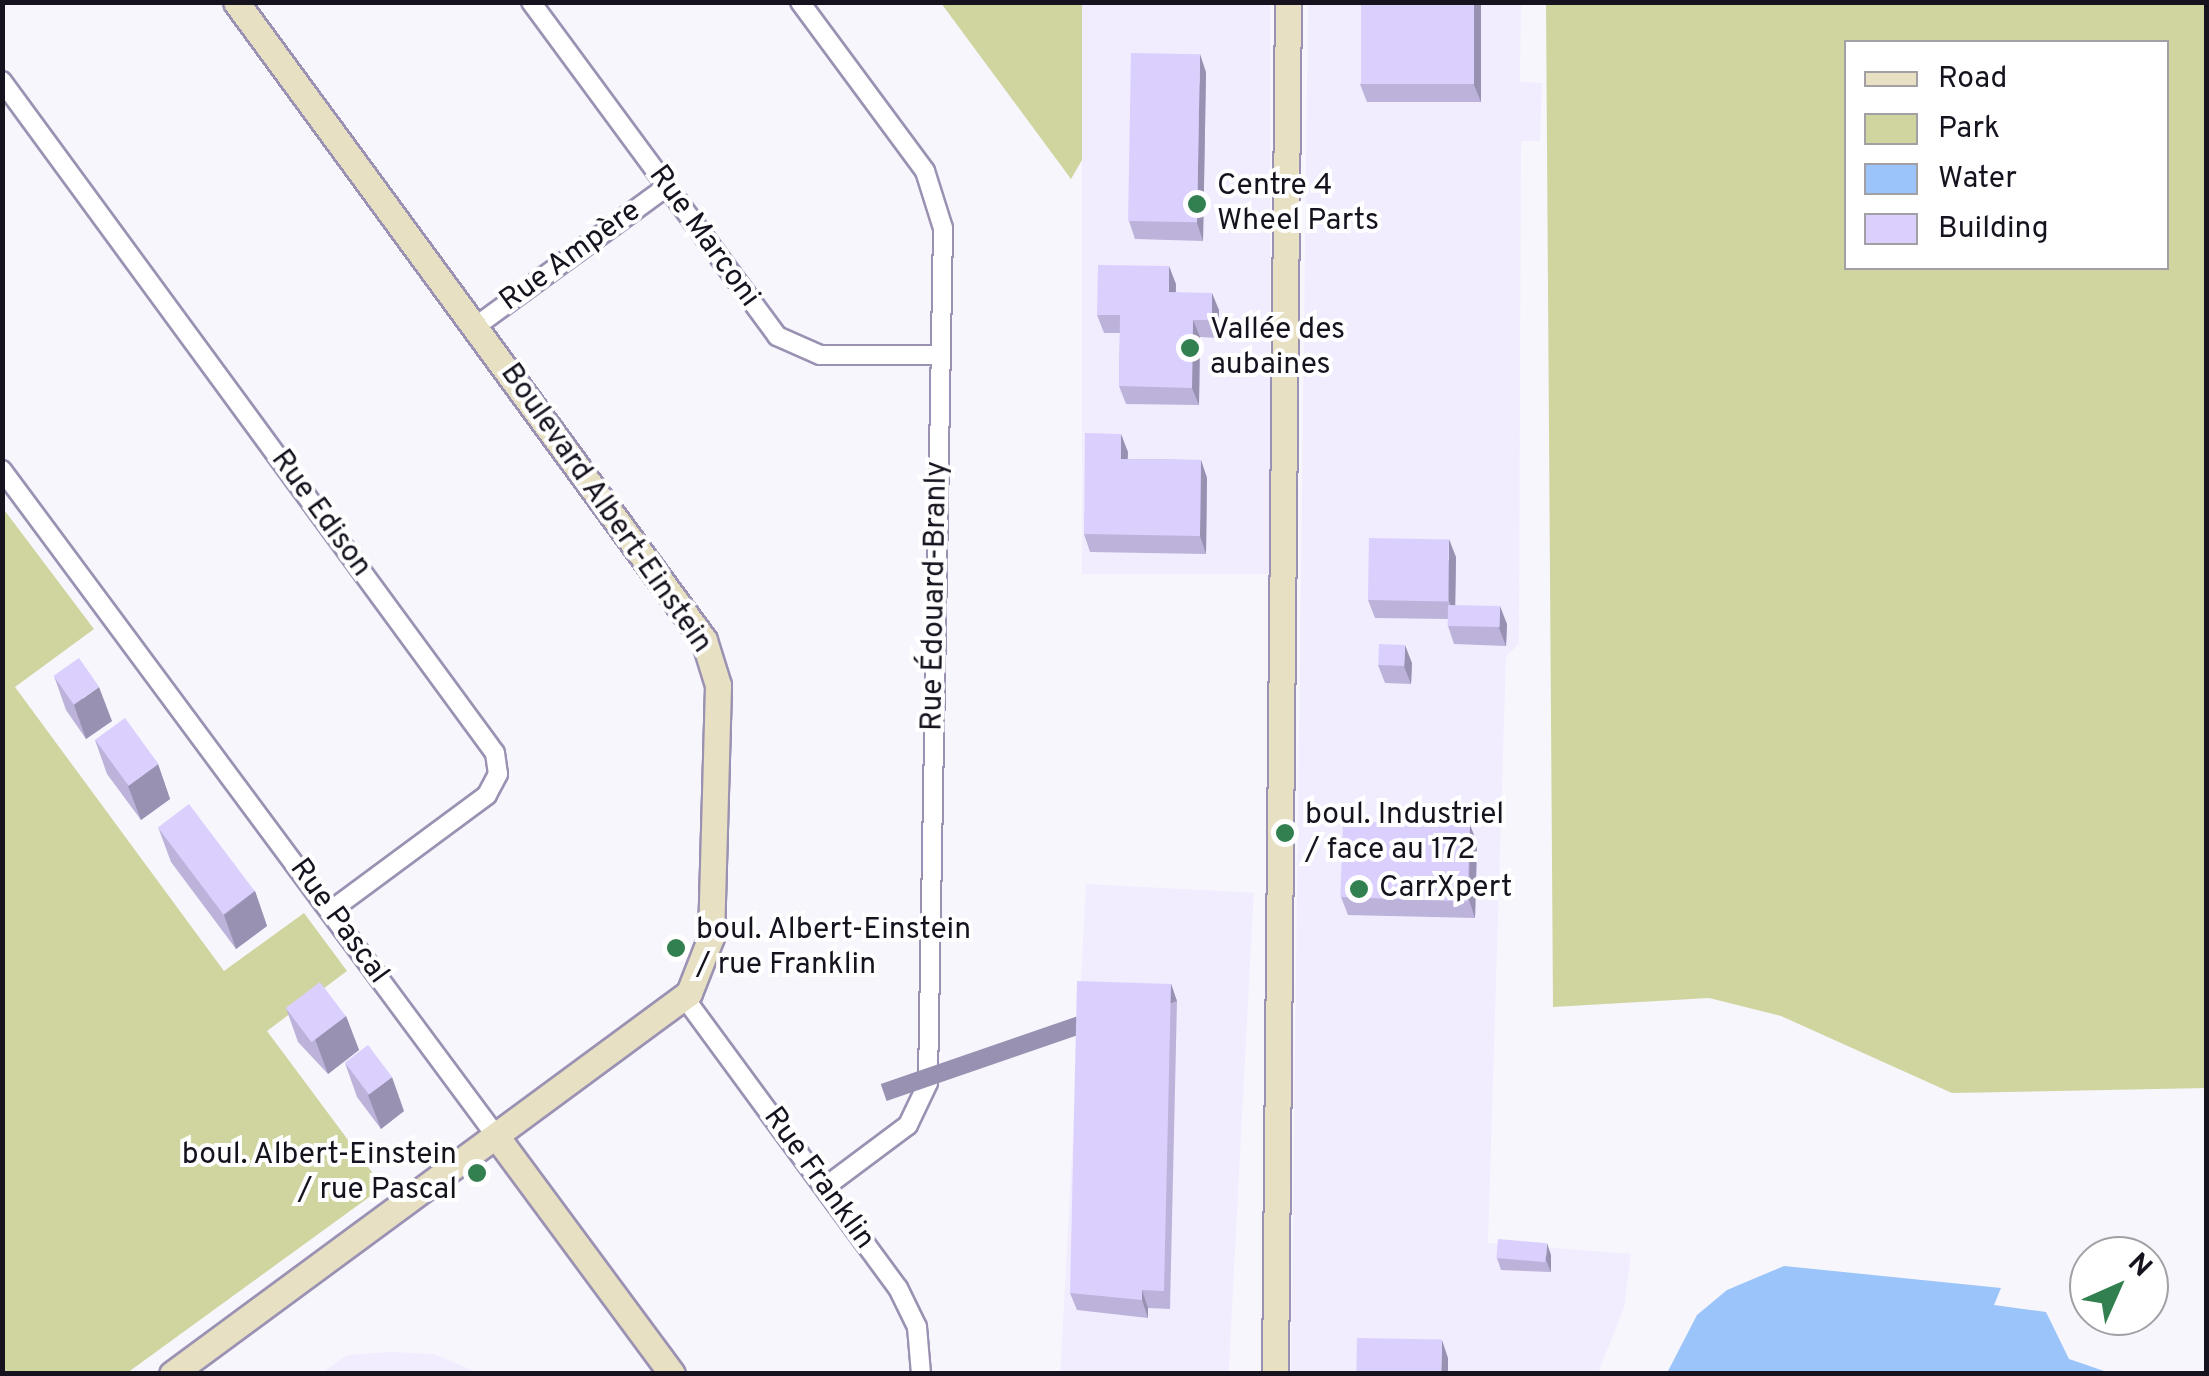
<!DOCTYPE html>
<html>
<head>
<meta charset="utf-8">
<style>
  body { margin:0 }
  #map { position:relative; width:2209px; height:1376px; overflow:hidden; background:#f7f6fd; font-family:Overpass,sans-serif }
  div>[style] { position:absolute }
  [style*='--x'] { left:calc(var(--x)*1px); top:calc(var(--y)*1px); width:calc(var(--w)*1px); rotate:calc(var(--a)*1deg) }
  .built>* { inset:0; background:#f1edff; transform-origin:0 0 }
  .green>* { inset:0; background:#d0d59f }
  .water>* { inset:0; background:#9bc4fa }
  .roads { filter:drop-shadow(2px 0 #9b92b3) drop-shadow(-2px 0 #9b92b3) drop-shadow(0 2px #9b92b3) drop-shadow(0 -2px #9b92b3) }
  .street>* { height:18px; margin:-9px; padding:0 9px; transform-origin:9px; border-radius:9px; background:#fff }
  .secondary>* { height:25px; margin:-12.5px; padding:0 12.5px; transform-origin:12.5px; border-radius:12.5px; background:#e8e0c2 }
  .wall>* { inset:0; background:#bcb2da }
  .shaded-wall>* { inset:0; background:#9991b2; transform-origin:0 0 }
  .building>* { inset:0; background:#dbcffe; transform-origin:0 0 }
  .dots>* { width:28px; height:28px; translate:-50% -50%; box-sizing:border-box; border:5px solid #fff; border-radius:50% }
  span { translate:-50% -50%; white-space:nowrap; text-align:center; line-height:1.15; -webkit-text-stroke:8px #fff; paint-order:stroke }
  .poi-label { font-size:30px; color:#16121e }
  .left { translate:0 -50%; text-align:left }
  .right { translate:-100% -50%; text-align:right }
  .street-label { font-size:30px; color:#16121e }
  .frame { position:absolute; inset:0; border:5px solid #16121e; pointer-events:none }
  .legend { position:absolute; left:1844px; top:40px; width:325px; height:230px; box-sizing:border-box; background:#fff; border:2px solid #a2a0a5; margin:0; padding:12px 18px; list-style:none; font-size:30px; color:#16121e }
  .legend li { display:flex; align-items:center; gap:20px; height:50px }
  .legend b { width:50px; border:2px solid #a2a0a5 }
  .north { position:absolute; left:2069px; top:1236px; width:100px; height:100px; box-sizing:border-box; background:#fff; border:2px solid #a2a0a5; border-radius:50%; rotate:45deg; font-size:28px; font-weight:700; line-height:40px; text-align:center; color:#16121e }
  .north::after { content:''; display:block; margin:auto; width:35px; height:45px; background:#327f4f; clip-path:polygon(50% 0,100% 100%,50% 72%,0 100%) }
</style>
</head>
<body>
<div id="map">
  <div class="built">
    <i style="left:1082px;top:3px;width:188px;height:571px"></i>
    <i style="clip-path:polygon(1308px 3px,1521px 3px,1520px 82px,1542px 83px,1540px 141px,1521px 141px,1519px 644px,1506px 656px,1488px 1243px,1631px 1254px,1624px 1308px,1598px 1373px,1291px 1374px)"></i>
    <i style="left:1086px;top:884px;width:168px;height:490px;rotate:3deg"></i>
    <i style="clip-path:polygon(391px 1352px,434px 1354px,479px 1373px,322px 1373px,347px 1355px)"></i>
  </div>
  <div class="green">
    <i style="clip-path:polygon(941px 3px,1082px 3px,1082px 160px,1071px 179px)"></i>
    <i style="clip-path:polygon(evenodd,1546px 3px,2206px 3px,2206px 1088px,1952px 1093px,1781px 1016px,1709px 998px,1553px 1007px,1546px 3px,1846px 42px,2166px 42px,2166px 268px,1846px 268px,1846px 42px)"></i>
    <i style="clip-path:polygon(2px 507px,94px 629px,15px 687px,224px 971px,304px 913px,347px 971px,267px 1031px,383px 1187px,127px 1373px,3px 1373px)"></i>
  </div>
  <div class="water">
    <i style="clip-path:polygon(1784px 1266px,2001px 1288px,1994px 1305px,2046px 1312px,2069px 1359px,2110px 1373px,1667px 1373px,1697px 1315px,1727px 1290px)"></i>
  </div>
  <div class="roads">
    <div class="street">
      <i style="--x:531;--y:2;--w:415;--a:53.6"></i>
      <i style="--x:777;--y:336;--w:47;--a:23.8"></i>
      <i style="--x:820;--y:355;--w:120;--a:0"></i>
      <i style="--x:800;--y:2;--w:210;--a:53.5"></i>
      <i style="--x:925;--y:171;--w:60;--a:72.5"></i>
      <i style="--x:943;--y:228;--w:855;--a:91.01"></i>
      <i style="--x:928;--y:1083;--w:47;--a:115.5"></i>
      <i style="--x:908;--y:1125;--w:104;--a:143.2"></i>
      <i style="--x:2;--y:81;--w:833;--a:53.74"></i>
      <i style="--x:495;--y:753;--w:21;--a:82"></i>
      <i style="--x:498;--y:774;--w:24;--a:118"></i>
      <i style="--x:487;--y:795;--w:195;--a:143.5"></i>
      <i style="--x:475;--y:327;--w:237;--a:-36.2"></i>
      <i style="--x:2;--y:470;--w:829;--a:53.43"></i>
      <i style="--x:684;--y:997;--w:361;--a:53.7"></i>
      <i style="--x:898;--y:1288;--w:43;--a:64"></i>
      <i style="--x:917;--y:1327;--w:47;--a:85.1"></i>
    </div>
    <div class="secondary">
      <i style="--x:496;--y:1136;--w:296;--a:53.5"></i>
      <i style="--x:172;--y:1374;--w:642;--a:-36.39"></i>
      <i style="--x:689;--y:993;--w:60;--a:-68.6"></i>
      <i style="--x:711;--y:937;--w:252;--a:-88.4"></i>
      <i style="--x:718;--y:685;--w:47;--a:-107.3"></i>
      <i style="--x:704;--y:640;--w:791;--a:-126.26"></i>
      <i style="--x:1275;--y:1374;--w:1372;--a:-89.46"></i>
    </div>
  </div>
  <div class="wall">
    <i style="clip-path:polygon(1481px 2px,1481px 102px,1367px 102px,1360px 84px)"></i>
    <i style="clip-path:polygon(1206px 72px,1203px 241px,1135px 239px,1129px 221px)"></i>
    <i style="clip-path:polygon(1176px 284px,1176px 292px,1219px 310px,1218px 338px,1200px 337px,1199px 405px,1126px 404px,1119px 386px,1120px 333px,1104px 333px,1097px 315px)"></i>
    <i style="clip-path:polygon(1128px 452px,1127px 459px,1201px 460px,1207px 478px,1206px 554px,1090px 552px,1084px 534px)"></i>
    <i style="clip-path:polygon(1456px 557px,1455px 605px,1507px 624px,1506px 646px,1454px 644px,1448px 626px,1448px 619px,1375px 618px,1368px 600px)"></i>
    <i style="clip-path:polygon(1412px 663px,1411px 684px,1385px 683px,1378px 665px)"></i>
    <i style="clip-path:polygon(54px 676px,112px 721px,86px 739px,66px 710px)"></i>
    <i style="clip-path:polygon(95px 740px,158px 764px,170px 799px,141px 820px,107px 774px)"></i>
    <i style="clip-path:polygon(1470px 825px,1477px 843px,1475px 918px,1348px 915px,1341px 897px)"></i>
    <i style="clip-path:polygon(158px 827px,255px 891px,267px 926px,236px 949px,171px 862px)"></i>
    <i style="clip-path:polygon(1171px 984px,1177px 1001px,1170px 1309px,1148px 1308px,1148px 1318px,1077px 1310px,1070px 1293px)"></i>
    <i style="clip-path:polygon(286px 1008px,346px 1016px,359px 1050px,328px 1074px,298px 1042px)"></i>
    <i style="clip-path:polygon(345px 1063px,404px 1111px,381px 1129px,357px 1097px)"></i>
    <i style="clip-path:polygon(1551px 1255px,1551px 1272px,1501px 1270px,1497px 1258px)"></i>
  </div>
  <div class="shaded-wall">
    <i style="clip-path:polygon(1474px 2px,1481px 2px,1481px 102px,1474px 85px)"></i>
    <i style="clip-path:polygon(1200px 54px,1206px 72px,1203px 241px,1197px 223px)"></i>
    <i style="clip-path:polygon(1169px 266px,1176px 284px,1175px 310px,1169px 292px)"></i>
    <i style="clip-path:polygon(1212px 293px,1219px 310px,1218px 338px,1212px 320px)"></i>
    <i style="clip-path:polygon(1193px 320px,1200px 337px,1199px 405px,1192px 388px)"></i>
    <i style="clip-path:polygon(1121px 434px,1128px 452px,1127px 477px,1121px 459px)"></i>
    <i style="clip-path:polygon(1201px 460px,1207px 478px,1206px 554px,1200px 536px)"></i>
    <i style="clip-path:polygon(1449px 539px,1456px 557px,1455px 619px,1449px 601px)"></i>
    <i style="clip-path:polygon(1500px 606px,1507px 624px,1506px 646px,1499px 628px)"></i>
    <i style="clip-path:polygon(1405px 645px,1412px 663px,1411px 684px,1404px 666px)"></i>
    <i style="clip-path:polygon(99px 687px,112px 721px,86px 739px,74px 705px)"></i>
    <i style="clip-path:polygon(158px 764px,170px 799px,141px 820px,128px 786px)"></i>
    <i style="clip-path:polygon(1470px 825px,1477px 843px,1475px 918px,1469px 900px)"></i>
    <i style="clip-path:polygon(255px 891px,267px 926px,236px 949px,224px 915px)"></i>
    <i style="left:1171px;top:984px;width:18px;height:307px;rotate:71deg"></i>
    <i style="clip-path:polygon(346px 1016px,359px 1050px,328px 1074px,315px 1039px)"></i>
    <i style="clip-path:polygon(392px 1077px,404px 1111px,381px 1129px,368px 1095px)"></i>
    <i style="clip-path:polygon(1547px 1243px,1551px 1255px,1551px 1272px,1546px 1260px)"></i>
    <i style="clip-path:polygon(1142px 1290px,1148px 1308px,1148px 1318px,1142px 1300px)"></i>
    <i style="clip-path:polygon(1442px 1340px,1448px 1358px,1448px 1374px,1441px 1374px)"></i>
  </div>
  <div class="building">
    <i style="left:1361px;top:2px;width:113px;height:82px"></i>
    <i style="left:1131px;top:53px;width:69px;height:168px;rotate:1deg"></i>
    <i style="clip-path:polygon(1098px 265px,1169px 266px,1169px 292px,1212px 293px,1212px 320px,1193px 320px,1192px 388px,1119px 386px,1120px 315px,1097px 315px)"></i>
    <i style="clip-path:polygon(1085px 433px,1121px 434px,1121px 459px,1201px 460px,1200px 536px,1084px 534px)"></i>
    <i style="left:1369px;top:538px;width:80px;height:62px;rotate:1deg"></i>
    <i style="left:1448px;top:605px;width:52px;height:21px;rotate:1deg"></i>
    <i style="left:1379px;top:644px;width:26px;height:21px;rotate:2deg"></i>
    <i style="left:79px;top:658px;width:35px;height:31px;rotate:55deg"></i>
    <i style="left:125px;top:718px;width:57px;height:37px;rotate:54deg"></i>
    <i style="left:189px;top:804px;width:109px;height:39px;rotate:53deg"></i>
    <i style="left:1343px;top:821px;width:127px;height:76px;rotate:2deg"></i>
    <i style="clip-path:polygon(1077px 981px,1171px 984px,1164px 1291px,1142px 1290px,1142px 1300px,1070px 1293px)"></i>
    <i style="left:320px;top:982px;width:43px;height:43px;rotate:53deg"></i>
    <i style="left:368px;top:1045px;width:40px;height:29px;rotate:53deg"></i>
    <i style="left:1498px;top:1239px;width:49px;height:19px;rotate:5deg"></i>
    <i style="left:1357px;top:1338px;width:85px;height:36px;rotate:1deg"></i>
  </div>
  <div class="dots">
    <i style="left:1197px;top:204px;background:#327f4f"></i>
    <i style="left:1190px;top:348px;background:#327f4f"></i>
    <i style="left:1285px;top:833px;background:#327f4f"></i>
    <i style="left:1359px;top:889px;background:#327f4f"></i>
    <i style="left:676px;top:948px;background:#327f4f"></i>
    <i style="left:477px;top:1173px;background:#327f4f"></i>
  </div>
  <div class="poi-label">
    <span class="left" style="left:1217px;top:204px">Centre 4<br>Wheel Parts</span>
    <span class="left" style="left:1210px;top:348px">Vallée des<br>aubaines</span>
    <span class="left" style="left:1305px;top:833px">boul. Industriel<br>/ face au 172</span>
    <span class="left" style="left:1379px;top:889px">CarrXpert</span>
    <span class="left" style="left:696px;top:948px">boul. Albert-Einstein<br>/ rue Franklin</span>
    <span class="right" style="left:457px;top:1173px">boul. Albert-Einstein<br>/ rue Pascal</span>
  </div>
  <div class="street-label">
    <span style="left:703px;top:237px;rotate:54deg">Rue Marconi</span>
    <span style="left:571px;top:257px;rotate:-36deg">Rue Ampère</span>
    <span style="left:605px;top:509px;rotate:55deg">Boulevard Albert-Einstein</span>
    <span style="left:320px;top:514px;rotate:54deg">Rue Edison</span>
    <span style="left:936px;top:596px;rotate:-89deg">Rue Édouard-Branly</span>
    <span style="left:338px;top:922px;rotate:54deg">Rue Pascal</span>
    <span style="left:818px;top:1179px;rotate:54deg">Rue Franklin</span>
  </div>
  <div class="frame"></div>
  <ul class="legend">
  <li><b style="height:12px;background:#e8e0c2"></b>Road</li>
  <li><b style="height:28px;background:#d0d59f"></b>Park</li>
  <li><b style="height:28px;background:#9bc4fa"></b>Water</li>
  <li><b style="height:28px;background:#dbcffe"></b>Building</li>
  </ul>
  <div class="north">N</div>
</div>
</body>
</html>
